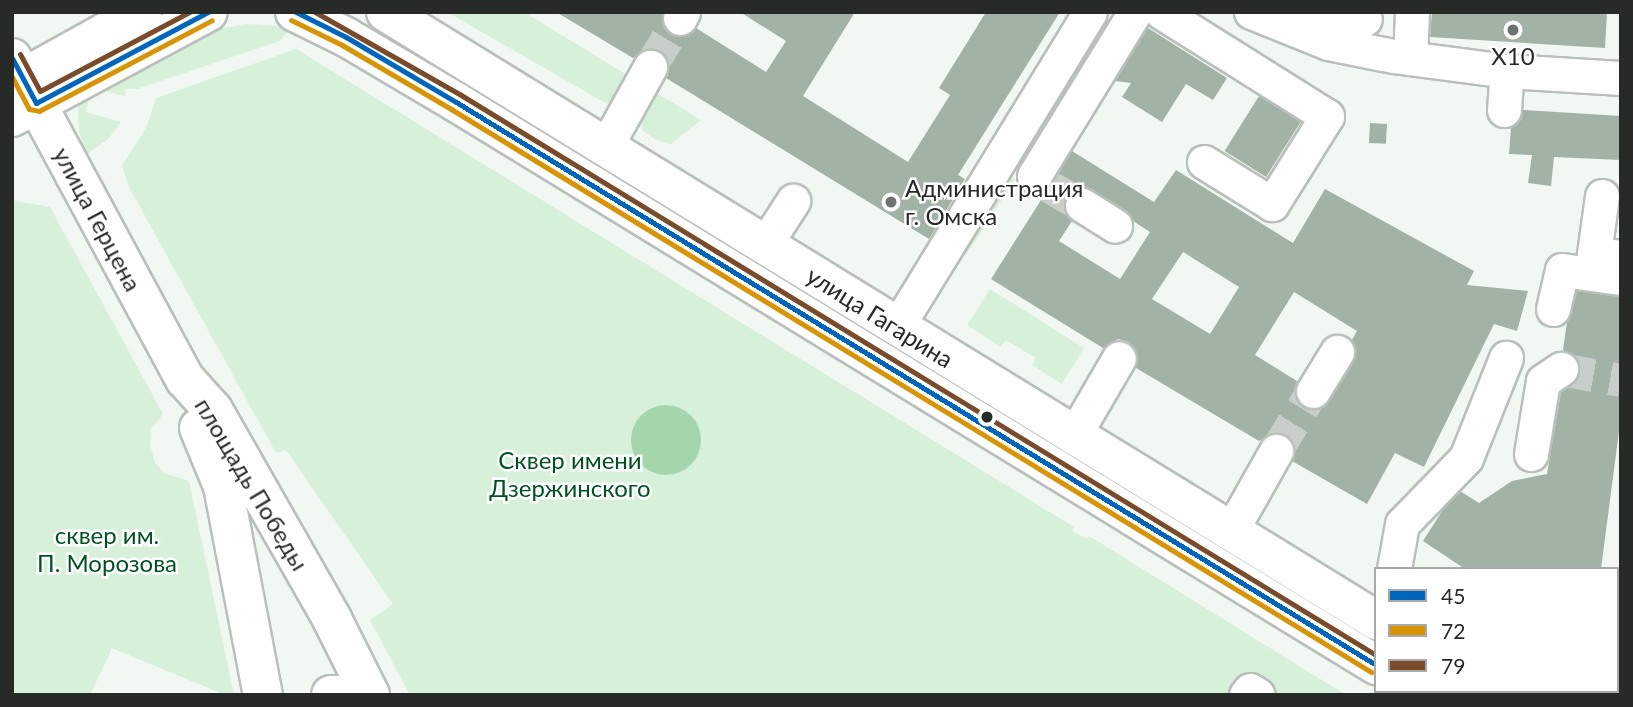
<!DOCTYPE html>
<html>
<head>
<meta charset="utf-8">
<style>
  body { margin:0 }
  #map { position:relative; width:1633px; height:707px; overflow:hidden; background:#f0f8f1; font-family:Lato,sans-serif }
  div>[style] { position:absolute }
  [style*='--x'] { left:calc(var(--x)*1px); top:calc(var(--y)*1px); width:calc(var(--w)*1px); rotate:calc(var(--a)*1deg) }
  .green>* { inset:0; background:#d6f0da }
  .water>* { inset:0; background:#a4d6ae }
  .round { border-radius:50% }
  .building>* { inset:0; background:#a2b3a6; transform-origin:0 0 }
  .minor-tunnel>* { height:33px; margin-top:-16.5px; transform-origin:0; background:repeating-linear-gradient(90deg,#c8cfc9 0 33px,transparent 0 50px) }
  .roads { filter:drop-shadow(2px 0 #b9bfba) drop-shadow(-2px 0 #b9bfba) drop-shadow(0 2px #b9bfba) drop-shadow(0 -2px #b9bfba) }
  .minor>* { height:33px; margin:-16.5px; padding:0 16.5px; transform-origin:16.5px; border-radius:16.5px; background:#fdfefd }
  .major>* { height:38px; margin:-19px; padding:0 19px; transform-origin:19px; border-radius:19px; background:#fdfefd }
  .bus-1>* { height:5px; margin:-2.5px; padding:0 2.5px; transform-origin:2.5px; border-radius:2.5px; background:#0065bd }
  .bus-2>* { height:5px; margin:-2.5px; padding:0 2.5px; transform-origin:2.5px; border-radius:2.5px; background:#d89406 }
  .bus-3>* { height:5px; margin:-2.5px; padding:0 2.5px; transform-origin:2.5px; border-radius:2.5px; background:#7a4b2a }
  .dots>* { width:19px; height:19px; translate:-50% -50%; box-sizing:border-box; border:4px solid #fff; border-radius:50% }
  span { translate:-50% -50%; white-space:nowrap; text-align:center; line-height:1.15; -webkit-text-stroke:5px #fff; paint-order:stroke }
  .poi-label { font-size:24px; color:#262b27 }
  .left { translate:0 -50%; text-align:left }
  .street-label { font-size:24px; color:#262b27 }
  .park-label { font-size:24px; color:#005321 }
  .frame { position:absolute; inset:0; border:14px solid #262b27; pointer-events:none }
  .legend { position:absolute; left:1374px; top:567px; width:245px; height:126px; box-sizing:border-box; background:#fff; border:2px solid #a8aaa9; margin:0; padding:9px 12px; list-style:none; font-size:21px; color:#262b27 }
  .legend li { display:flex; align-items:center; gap:14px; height:35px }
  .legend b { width:35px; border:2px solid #a8aaa9 }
</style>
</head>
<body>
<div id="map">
  <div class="green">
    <i style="clip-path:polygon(447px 12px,524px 12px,701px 120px,671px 144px,656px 140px,642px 130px,641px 119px,617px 102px,607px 104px)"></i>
    <i style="clip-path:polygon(246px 24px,291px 27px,280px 41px,137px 89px,126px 89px,125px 96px,93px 88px,214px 30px)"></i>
    <i style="clip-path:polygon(296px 49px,1074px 527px,1072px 531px,1087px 539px,1089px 536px,1346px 695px,410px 695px,370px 620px,393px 604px,286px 450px,276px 453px,129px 187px,122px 166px,147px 126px,156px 98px)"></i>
    <i style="clip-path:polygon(91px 89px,86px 112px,121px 122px,108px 139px,87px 154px,79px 132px,78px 111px,80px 101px)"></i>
    <i style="clip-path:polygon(1010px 178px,1015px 179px,966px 255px,956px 249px,997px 183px)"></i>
    <i style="clip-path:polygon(12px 200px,50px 207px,163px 414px,151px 430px,150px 445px,155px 463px,164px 473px,189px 481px,234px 695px,225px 695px,112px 648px,90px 695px,12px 695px)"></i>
    <i style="clip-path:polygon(990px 289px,1084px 348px,1062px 384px,1032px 365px,1036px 358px,1006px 340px,1000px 347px,967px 325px)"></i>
  </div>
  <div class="water">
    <i class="round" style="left:631px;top:405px;width:70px;height:70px"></i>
  </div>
  <div class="building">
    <i style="clip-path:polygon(556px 12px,662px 12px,664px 28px,671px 35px,682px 37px,696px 28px,766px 72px,786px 41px,740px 12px,855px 12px,803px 96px,908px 162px,950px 95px,939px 88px,986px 12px,1060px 12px,958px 175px,965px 179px,929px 239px,666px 78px,669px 66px,660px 51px,649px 48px,633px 58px)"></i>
    <i style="clip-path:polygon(1432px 12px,1607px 12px,1605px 48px,1430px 37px)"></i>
    <i style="clip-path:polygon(1148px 28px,1227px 78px,1213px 100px,1186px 84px,1162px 122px,1122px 97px,1131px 83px,1115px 81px)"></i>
    <i style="left:1259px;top:96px;width:49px;height:65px;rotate:32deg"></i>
    <i style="clip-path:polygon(1523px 110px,1621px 116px,1621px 160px,1554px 157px,1551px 186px,1528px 183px,1532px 155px,1509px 154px,1511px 128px,1519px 121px)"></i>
    <i style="left:1370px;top:123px;width:17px;height:20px;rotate:3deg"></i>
    <i style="clip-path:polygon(evenodd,1072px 151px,1154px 202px,1176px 170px,1293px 243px,1325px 189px,1474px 271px,1467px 285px,1528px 291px,1517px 331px,1494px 324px,1424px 467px,1395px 453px,1367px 504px,1292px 461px,1295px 450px,1286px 435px,1275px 432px,1259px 441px,1136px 368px,1138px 357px,1129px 342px,1118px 339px,1103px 348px,991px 279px,1072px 151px,1084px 186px,1125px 210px,1133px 221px,1150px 232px,1120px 279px,1059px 241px,1072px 221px,1065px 213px,1065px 195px,1074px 188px,1084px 186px,1072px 151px,1183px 252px,1239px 287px,1210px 334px,1152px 299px,1183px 252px,1072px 151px,1294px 292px,1357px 331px,1352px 340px,1356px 352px,1353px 362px,1329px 402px,1313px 410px,1304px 408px,1296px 401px,1294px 391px,1297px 381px,1255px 355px,1294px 292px)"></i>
    <i style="clip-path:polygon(1577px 291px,1621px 297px,1621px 416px,1601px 569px,1465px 569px,1423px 541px,1444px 508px,1460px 491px,1479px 503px,1512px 481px,1547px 474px,1561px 392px,1578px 378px,1580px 368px,1577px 358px,1563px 350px,1567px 322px)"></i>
  </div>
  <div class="minor-tunnel">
    <i style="--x:650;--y:67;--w:57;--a:-58.5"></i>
    <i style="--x:1049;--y:186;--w:38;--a:30"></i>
    <i style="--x:1561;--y:369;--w:61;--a:10.4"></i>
    <i style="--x:1276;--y:451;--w:70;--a:-58.3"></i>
  </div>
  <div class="roads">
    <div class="minor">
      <i style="--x:1161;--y:12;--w:196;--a:32.1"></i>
      <i style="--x:1327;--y:116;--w:104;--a:122"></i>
      <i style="--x:1272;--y:204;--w:80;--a:-148.3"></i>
      <i style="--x:1251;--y:12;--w:83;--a:21.9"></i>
      <i style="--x:1328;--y:43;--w:66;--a:11.3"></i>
      <i style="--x:1393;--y:56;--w:115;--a:7.5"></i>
      <i style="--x:1507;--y:71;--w:114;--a:3.5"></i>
      <i style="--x:680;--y:18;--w:7;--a:-63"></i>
      <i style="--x:1292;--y:28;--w:21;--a:-41"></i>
      <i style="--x:1308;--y:14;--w:57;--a:5"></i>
      <i style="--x:1410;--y:58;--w:46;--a:-87.5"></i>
      <i style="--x:1504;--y:110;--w:39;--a:-86"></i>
      <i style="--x:605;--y:148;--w:93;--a:-60.9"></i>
      <i style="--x:1034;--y:176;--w:193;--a:-58.4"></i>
      <i style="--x:1602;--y:196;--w:59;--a:97.9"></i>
      <i style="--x:1594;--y:254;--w:27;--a:6"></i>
      <i style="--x:1082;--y:205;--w:39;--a:32"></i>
      <i style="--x:764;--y:246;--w:54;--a:-57.2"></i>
      <i style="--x:1553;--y:309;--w:40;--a:-77"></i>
      <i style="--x:1562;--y:270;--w:60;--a:7.7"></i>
      <i style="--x:897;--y:327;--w:369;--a:-58.5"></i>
      <i style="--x:1313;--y:391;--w:46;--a:-58.4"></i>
      <i style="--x:1073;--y:437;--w:91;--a:-59.8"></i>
      <i style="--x:1531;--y:454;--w:74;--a:-80.7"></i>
      <i style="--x:1543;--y:381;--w:22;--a:-34"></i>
      <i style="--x:1231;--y:531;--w:92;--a:-60.6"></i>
      <i style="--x:1394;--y:569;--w:46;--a:-79.9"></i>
      <i style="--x:1402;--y:524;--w:92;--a:-45.9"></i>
      <i style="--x:1466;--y:458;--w:108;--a:-68.2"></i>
      <i style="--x:1246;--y:695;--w:6;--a:-51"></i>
      <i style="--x:1250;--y:690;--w:9;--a:32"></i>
    </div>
    <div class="major">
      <i style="--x:295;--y:12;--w:57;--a:26.1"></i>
      <i style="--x:346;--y:37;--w:128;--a:30.6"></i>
      <i style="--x:456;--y:102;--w:1079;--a:31.46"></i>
      <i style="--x:386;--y:12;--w:1162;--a:31.56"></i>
      <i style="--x:12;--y:58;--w:365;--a:61.7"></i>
      <i style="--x:185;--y:379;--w:42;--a:47.9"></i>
      <i style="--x:213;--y:410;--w:241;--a:60.3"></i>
      <i style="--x:332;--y:619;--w:85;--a:63.4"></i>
      <i style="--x:12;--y:84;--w:149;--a:-29"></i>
      <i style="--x:12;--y:117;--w:222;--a:-28.2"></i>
      <i style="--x:199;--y:428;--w:63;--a:67.5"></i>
      <i style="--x:223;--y:486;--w:213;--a:79.2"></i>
      <i style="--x:1418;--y:691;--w:7;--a:34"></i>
      <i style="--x:1488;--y:691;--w:6;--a:39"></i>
      <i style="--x:331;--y:695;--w:19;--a:0"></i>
    </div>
  </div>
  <div class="bus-1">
    <i style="--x:296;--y:12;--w:56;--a:26.6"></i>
    <i style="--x:346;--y:37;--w:128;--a:30.6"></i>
    <i style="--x:456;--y:102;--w:1079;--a:31.46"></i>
    <i style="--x:12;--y:58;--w:51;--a:61.9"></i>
    <i style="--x:36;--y:103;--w:195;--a:-27.9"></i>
  </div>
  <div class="bus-2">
    <i style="--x:291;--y:20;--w:57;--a:26.1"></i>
    <i style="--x:342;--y:45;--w:126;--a:30.4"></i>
    <i style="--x:451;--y:109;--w:1079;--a:31.46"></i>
    <i style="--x:12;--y:77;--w:36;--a:62"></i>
    <i style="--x:29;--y:109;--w:10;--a:11"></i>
    <i style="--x:39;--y:111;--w:195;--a:-27.7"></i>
  </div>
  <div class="bus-3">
    <i style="--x:315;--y:12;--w:168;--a:29.6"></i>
    <i style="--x:461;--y:95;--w:1073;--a:31.47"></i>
    <i style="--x:20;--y:54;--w:42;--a:61.6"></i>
    <i style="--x:40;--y:91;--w:169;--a:-27.9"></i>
  </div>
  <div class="dots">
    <i style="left:1513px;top:30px;background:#6d736e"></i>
    <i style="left:891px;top:202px;background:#6d736e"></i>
    <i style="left:987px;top:417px;background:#262b27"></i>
  </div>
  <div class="poi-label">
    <span style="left:1513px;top:56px">Х10</span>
    <span class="left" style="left:905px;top:202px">Администрация<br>г. Омска</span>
  </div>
  <div class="street-label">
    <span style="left:98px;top:219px;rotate:62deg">улица Герцена</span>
    <span style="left:880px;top:317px;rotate:32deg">улица Гагарина</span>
    <span style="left:252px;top:484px;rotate:59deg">площадь Победы</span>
  </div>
  <div class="park-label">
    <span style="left:570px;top:474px">Сквер имени<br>Дзержинского</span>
    <span style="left:107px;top:549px">сквер им.<br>П. Морозова</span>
  </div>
  <div class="frame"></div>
  <ul class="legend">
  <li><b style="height:9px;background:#0065bd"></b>45</li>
  <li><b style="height:9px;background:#d89406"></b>72</li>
  <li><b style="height:9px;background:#7a4b2a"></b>79</li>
  </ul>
</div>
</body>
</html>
